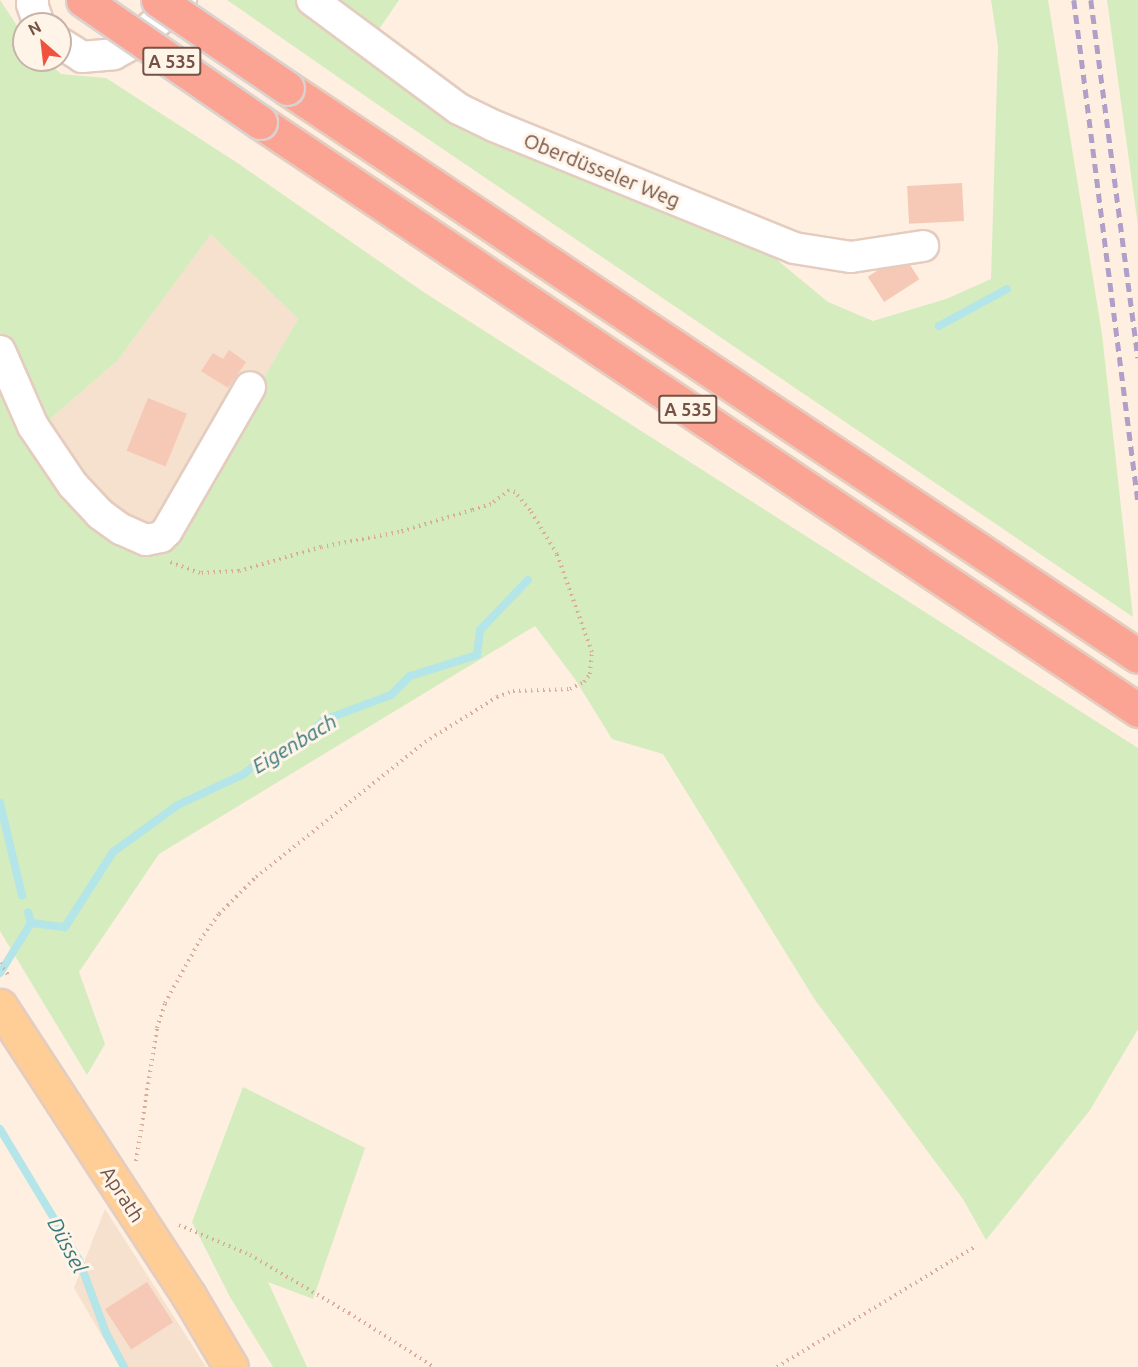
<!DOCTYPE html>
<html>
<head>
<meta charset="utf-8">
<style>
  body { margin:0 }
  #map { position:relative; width:1138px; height:1367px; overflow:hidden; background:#feefe0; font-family:Ubuntu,sans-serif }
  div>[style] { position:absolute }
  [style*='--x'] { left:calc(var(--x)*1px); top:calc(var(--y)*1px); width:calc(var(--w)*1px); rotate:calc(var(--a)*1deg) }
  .residential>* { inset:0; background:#f6e0ce }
  .green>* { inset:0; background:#d5ecbe }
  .stream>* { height:8px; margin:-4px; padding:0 4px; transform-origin:4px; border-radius:4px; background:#b4e5e8 }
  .building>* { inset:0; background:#f5c9b6; transform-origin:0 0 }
  .path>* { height:4px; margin-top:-2px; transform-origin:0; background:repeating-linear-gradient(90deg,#d9ac9a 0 1.5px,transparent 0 6px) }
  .roads { filter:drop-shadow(2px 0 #e4ccbf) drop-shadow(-2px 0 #e4ccbf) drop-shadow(0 2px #e4ccbf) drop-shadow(0 -2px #e4ccbf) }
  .minor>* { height:30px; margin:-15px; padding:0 15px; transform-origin:15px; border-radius:15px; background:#fff }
  .major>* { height:33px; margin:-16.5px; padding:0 16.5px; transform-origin:16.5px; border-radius:16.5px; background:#ffcd96 }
  .highway>* { height:33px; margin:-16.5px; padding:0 16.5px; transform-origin:16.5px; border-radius:16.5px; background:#fca493 }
  .rail>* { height:4.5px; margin-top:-2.25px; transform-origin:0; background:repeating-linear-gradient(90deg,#b09fc7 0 9px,transparent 0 15px) }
  .bridges { filter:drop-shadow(2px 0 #dbd2cf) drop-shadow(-2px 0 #dbd2cf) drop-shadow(0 2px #dbd2cf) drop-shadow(0 -2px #dbd2cf) }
  .highway-bridge>* { height:33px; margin:-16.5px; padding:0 16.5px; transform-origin:16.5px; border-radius:16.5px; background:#fca493 }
  span { translate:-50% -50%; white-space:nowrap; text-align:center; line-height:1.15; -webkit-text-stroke:6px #fff4e8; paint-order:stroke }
  .shield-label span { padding:2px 4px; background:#fff4e8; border:2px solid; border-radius:4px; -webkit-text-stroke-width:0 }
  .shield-label { font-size:18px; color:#765246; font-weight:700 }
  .street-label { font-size:20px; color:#765246 }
  .water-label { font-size:21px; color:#39787c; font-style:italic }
  .north { position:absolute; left:12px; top:12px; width:60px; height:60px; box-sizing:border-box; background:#fff4e8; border:2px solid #c8b3a7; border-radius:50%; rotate:332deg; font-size:16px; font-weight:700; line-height:24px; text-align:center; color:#765246 }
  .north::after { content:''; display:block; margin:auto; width:21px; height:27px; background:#f0533d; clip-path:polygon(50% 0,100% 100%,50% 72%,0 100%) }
</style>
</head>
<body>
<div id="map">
  <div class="residential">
    <i style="clip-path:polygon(211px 234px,298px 319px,168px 542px,93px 495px,42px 426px,118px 360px)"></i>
    <i style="clip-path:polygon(105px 1209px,206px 1367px,120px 1367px,74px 1288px)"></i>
  </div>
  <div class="green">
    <i style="clip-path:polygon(evenodd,0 0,24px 36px,24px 60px,46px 60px,61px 74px,106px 78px,236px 162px,425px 293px,1138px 748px,1138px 1029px,1090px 1110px,986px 1240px,963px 1199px,815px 1000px,663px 754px,612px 739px,575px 679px,535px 626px,159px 854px,79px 972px,105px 1044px,87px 1075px,0 931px,0 0,211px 234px,298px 319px,168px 542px,93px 495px,42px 426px,118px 360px,211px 234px)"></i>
    <i style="clip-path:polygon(227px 0,304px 0,347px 35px,765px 250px,828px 302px,873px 321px,946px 299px,991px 279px,998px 46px,991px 0,1048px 0,1102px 334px,1133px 617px,400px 120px)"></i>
    <i style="clip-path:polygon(330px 0,399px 0,373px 38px)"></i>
    <i style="clip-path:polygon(1107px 0,1138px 0,1138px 226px)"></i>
    <i style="clip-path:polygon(243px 1087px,365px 1148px,313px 1299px,268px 1282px,307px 1367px,273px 1367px,230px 1297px,192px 1222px)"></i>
  </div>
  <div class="stream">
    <i style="--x:939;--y:326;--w:77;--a:-28.6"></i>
    <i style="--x:0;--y:803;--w:95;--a:76.6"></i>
    <i style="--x:31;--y:923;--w:34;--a:7"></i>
    <i style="--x:65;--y:927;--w:89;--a:-57.4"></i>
    <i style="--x:113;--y:852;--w:80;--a:-35.9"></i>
    <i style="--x:178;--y:805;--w:73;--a:-25.2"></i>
    <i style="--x:244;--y:774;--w:23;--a:-40"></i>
    <i style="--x:262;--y:759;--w:35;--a:-20"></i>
    <i style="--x:295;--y:747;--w:40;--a:-43"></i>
    <i style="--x:324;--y:720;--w:72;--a:-20.5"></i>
    <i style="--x:391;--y:695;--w:27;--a:-45"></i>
    <i style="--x:410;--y:676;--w:70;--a:-17.4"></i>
    <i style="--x:477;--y:655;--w:25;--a:-83"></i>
    <i style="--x:480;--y:630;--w:69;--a:-46.2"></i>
    <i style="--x:0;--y:973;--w:59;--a:-58.2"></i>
    <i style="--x:31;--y:923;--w:11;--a:-105"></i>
    <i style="--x:0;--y:1129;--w:153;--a:58.9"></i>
    <i style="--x:79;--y:1260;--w:78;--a:69.7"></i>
    <i style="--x:106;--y:1333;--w:38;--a:62"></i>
  </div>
  <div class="building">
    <i style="left:962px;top:183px;width:38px;height:55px;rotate:87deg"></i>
    <i style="left:903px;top:254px;width:30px;height:42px;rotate:57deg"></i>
    <i style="clip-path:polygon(229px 350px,246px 362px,228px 388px,201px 371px,213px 353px,223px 359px)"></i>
    <i style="left:148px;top:398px;width:42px;height:57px;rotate:22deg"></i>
    <i style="left:147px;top:1282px;width:48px;height:50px;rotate:57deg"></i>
  </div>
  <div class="path">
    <i style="--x:0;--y:963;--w:18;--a:56"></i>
    <i style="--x:136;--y:1161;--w:135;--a:-81"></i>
    <i style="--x:157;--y:1028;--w:26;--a:-72"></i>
    <i style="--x:165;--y:1003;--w:72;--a:-60.9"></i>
    <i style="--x:200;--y:940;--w:32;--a:-54"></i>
    <i style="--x:219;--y:914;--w:52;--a:-45"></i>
    <i style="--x:256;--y:877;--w:216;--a:-38.6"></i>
    <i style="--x:425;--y:742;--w:85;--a:-32"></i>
    <i style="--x:497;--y:697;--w:17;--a:-21"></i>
    <i style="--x:513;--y:691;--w:57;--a:-2"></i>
    <i style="--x:570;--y:689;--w:16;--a:-27"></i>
    <i style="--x:584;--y:682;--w:10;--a:-53"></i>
    <i style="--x:590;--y:674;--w:22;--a:-85"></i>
    <i style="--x:592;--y:652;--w:104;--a:-109.7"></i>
    <i style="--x:557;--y:554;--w:52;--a:-121.5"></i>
    <i style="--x:530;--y:510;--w:23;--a:-130"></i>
    <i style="--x:515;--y:492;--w:6;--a:-162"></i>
    <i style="--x:509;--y:490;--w:23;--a:142"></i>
    <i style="--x:491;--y:504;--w:20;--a:162"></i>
    <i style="--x:472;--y:510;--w:76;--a:163.2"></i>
    <i style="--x:399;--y:532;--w:79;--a:169.1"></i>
    <i style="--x:321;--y:547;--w:85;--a:163.7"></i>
    <i style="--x:239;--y:571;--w:39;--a:177"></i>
    <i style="--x:200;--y:573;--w:32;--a:-160"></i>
    <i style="--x:179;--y:1225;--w:77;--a:22.9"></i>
    <i style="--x:250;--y:1255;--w:115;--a:30.4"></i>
    <i style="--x:349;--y:1313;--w:101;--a:32.4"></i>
    <i style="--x:777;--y:1367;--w:231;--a:-31.3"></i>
  </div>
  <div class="roads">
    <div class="minor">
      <i style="--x:33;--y:0;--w:4;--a:104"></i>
      <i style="--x:32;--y:4;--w:21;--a:71"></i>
      <i style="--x:312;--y:0;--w:183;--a:36.6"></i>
      <i style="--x:459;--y:109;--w:39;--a:26"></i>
      <i style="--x:494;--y:126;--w:324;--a:22.1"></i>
      <i style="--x:794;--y:248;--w:58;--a:9"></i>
      <i style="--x:851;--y:257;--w:73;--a:-8.7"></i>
      <i style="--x:60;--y:43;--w:26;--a:32"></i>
      <i style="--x:82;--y:57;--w:32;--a:-5"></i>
      <i style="--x:114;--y:54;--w:21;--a:-29"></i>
      <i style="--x:132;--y:44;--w:66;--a:-41.9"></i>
      <i style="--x:0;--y:351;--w:82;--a:66.3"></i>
      <i style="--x:33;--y:426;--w:71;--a:55.9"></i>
      <i style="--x:73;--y:485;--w:40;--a:47"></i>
      <i style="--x:100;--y:514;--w:26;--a:36"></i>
      <i style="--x:121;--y:529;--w:27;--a:24"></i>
      <i style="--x:146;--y:540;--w:15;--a:-11"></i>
      <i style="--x:161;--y:537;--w:8;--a:-45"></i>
      <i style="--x:167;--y:531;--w:166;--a:-60"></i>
    </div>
    <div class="major">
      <i style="--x:0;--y:1006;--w:346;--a:56.9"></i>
      <i style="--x:189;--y:1296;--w:82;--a:59.4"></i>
    </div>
    <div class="highway">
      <i style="--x:287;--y:88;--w:1023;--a:33.72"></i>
      <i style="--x:260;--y:122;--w:1057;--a:33.81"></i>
    </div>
  </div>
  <div class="rail">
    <i style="--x:1074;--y:0;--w:505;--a:82.72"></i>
    <i style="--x:1091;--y:0;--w:361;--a:82.5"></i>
  </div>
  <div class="bridges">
    <div class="highway-bridge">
      <i style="--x:83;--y:0;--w:215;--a:34.6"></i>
      <i style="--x:158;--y:0;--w:156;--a:34.3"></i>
    </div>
  </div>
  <div class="shield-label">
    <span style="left:172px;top:61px">A 535</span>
    <span style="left:688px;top:409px">A 535</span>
  </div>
  <div class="street-label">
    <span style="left:602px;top:170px;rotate:22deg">Oberdüsseler Weg</span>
    <span style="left:123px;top:1194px;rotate:57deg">Aprath</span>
  </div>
  <div class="water-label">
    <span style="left:294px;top:743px;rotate:-31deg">Eigenbach</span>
    <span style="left:68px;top:1245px;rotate:62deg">Düssel</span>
  </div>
  <div class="north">N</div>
</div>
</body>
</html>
